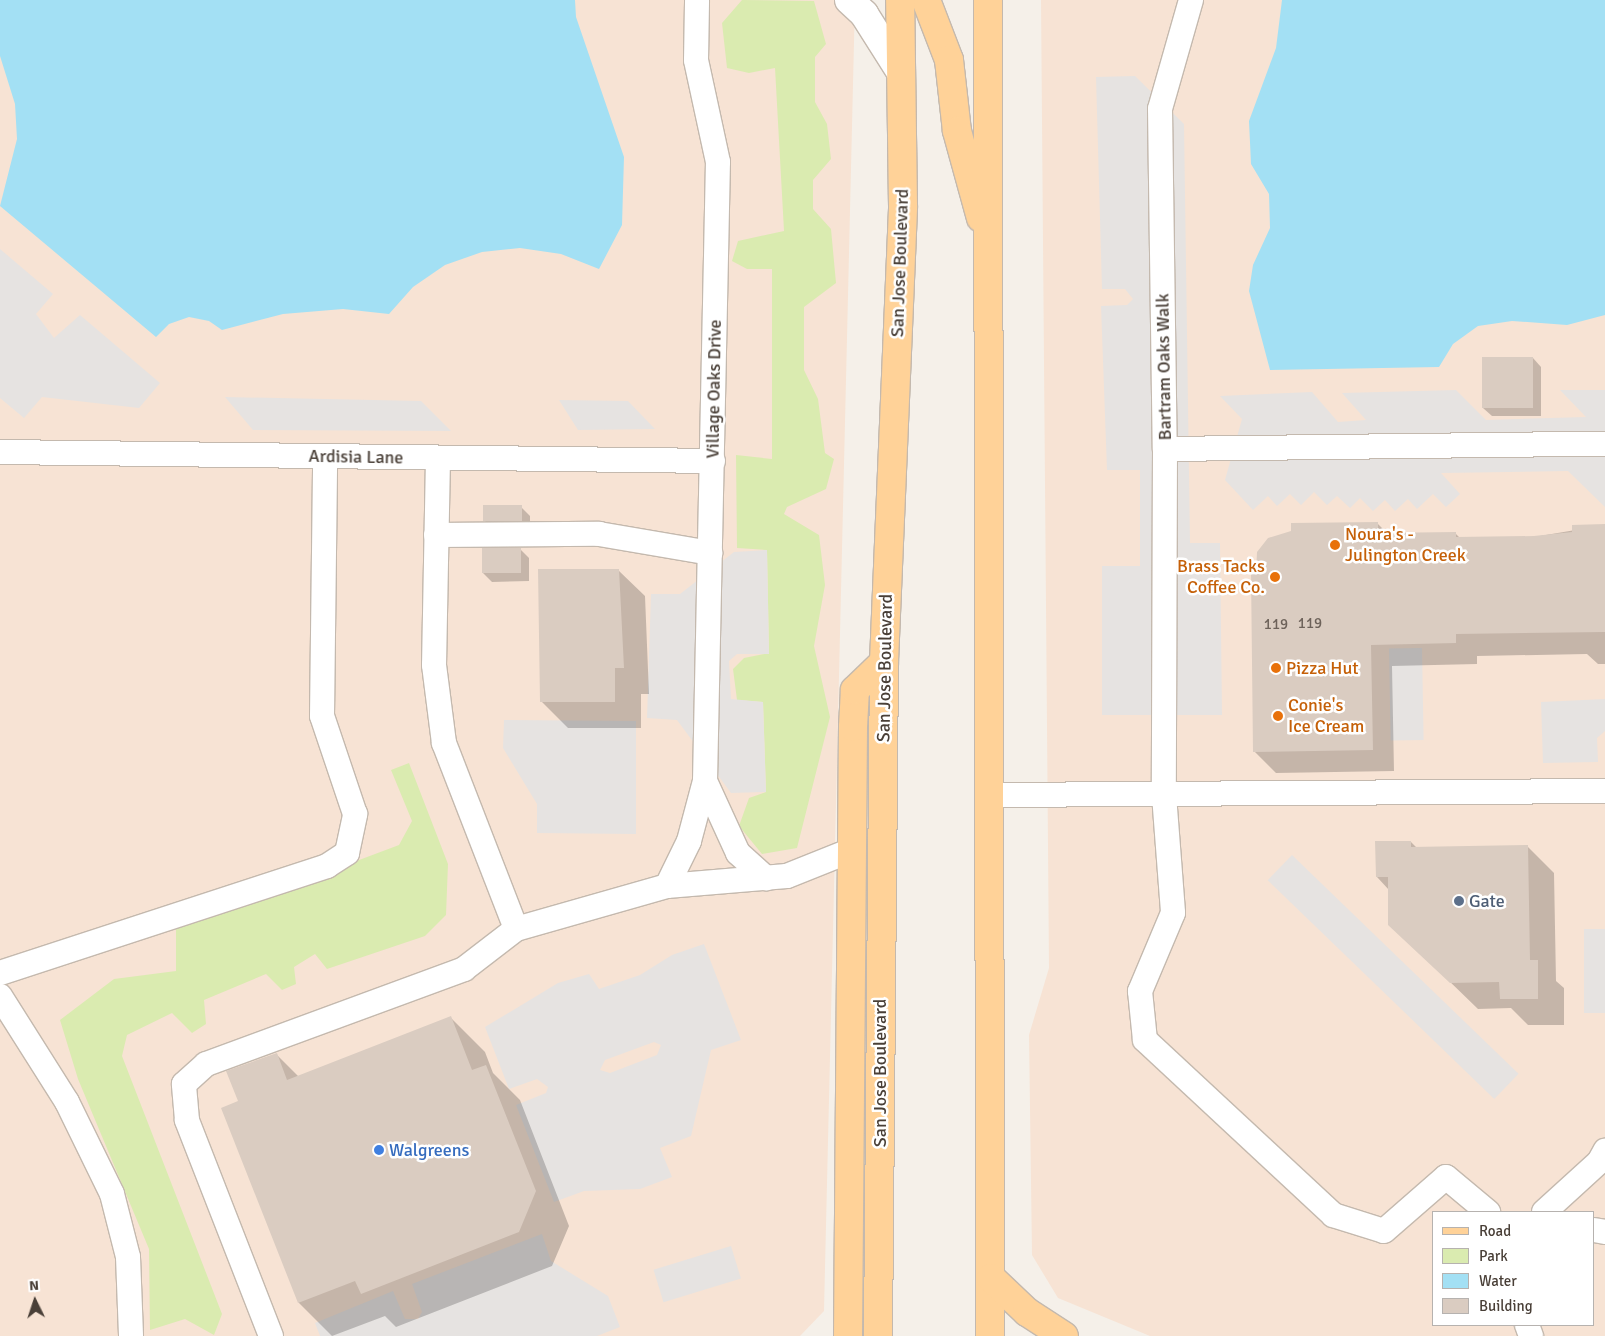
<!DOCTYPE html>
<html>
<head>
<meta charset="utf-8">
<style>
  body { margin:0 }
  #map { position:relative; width:1605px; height:1336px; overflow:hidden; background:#f5f0e9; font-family:Signika,sans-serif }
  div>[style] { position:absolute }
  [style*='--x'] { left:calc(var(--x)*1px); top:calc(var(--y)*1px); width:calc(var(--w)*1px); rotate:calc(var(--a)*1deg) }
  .commercial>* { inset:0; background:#f7e3d4 }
  .green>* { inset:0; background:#daebb0 }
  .parking>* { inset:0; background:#e6e3e1; transform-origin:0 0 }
  .water>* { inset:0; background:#a3e0f4 }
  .shadow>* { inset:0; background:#0003 }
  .building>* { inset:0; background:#daccc1; transform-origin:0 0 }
  .roads { filter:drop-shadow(1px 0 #c4b9ae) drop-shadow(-1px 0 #c4b9ae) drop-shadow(0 1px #c4b9ae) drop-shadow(0 -1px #c4b9ae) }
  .service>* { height:24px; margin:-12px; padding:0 12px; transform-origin:12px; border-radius:12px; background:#fff }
  .minor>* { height:28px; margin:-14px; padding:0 14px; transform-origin:14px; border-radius:14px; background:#fff }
  .primary>* { height:28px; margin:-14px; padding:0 14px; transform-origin:14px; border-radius:14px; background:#ffd298 }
  .dots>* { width:14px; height:14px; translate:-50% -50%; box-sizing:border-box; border:2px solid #fff; border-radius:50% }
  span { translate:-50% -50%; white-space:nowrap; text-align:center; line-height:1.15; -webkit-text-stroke:5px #fff; paint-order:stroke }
  .number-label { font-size:15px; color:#6d625a }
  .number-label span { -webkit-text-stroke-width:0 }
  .street-label { font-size:18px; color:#493f37 }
  .food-label { font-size:18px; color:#c56008 }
  .left { translate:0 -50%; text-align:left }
  .right { translate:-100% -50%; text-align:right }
  .service-label { font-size:18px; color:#4e5e75 }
  .shop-label { font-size:18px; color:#366cbe }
  .legend { position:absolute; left:1432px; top:1211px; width:162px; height:115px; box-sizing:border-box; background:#fff; border:1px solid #b6b2af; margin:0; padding:6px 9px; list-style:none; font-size:15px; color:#493f37 }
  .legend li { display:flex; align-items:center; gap:10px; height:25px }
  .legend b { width:25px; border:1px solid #b6b2af }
  .north { position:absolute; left:10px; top:1276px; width:50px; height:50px; -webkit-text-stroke:4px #fff; paint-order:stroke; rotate:356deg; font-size:14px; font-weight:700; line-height:20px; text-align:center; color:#493f37 }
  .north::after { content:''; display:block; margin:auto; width:18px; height:22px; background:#493f37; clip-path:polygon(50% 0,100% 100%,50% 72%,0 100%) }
</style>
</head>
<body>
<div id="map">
  <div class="commercial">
    <i style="clip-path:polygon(0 0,855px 0,824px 1311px,800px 1336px,0 1336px)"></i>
    <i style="clip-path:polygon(evenodd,1041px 0,1605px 0,1605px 1336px,1150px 1336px,1058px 1298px,1032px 1255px,1029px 1035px,1049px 968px,1041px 0,1434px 1212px,1594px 1212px,1594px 1325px,1434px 1325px,1434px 1212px)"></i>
  </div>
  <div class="green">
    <i style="clip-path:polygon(742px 0,814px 1px,826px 44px,815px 57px,815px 102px,827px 124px,831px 159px,813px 180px,813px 209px,831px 229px,836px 283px,804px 307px,804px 370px,818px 399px,825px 453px,834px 459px,826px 489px,787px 507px,784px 514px,819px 535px,825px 585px,814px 646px,830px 717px,797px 848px,762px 854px,739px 826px,749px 798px,766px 792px,763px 702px,737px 700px,733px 669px,744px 658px,769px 653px,767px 550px,737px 548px,736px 455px,772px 459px,772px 269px,747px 269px,732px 261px,738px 241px,784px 231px,775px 68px,749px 73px,727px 68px,722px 23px)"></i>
    <i style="clip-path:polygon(409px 763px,448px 864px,446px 915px,425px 936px,327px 969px,315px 954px,294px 967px,296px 984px,282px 990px,266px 974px,204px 1000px,206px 1024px,192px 1033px,172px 1013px,127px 1035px,122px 1056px,222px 1314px,214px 1335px,185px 1319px,150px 1330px,149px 1249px,78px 1079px,60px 1020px,114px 979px,176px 971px,176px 929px,399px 845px,412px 821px,391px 770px)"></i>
  </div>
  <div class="parking">
    <i style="clip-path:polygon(1135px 76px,1184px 124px,1190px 543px,1220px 543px,1222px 715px,1102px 715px,1102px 566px,1140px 566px,1140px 470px,1107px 470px,1101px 306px,1127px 305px,1133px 299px,1125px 289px,1102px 289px,1096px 77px)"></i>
    <i style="clip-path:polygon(0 249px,53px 294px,36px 314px,54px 338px,80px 315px,160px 383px,139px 408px,42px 397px,24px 418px,0 398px)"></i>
    <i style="clip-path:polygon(1456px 390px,1486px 420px,1586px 417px,1560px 390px,1605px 390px,1605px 507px,1568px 471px,1441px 473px,1460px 494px,1446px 507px,1433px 494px,1417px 509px,1408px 499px,1395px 511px,1385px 500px,1373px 511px,1360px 498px,1350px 508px,1337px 496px,1327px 505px,1314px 492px,1301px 505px,1290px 494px,1277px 506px,1268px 496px,1253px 510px,1225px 480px,1242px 419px,1220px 396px,1312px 392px,1338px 422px,1366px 420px,1342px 393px)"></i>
    <i style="clip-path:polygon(225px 397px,421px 401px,451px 431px,253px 430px)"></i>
    <i style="clip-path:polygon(559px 400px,628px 401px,655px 429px,578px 430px)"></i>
    <i style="clip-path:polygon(767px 550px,769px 654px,737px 654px,729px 661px,731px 699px,763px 702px,766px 792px,731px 793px,677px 720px,647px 718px,651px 594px,680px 594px,734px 552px)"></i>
    <i style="left:1422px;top:648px;width:92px;height:33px;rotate:89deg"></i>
    <i style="clip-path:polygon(1605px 699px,1605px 731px,1597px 738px,1598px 762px,1543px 763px,1541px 702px)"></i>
    <i style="clip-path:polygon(504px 720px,636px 721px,636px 834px,537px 833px,537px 804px,503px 748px)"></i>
    <i style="left:1292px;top:855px;width:315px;height:35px;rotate:44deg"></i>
    <i style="left:1584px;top:929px;width:21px;height:84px"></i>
    <i style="clip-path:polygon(evenodd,704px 944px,741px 1040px,711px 1050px,691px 1136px,660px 1148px,672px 1177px,640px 1189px,584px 1191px,554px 1202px,516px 1105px,546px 1093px,548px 1087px,537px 1079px,509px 1089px,485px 1027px,558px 983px,589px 974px,599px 989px,640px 975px,672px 955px,704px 944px,654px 1042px,661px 1045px,657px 1055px,610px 1073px,600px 1070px,605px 1060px,654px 1042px)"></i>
    <i style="clip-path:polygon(542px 1234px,551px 1261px,608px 1296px,620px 1327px,597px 1336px,320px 1336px,315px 1323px,393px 1291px,405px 1319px,418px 1319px,422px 1312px,412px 1284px)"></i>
    <i style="left:731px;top:1246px;width:34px;height:81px;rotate:73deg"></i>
  </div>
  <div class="water">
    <i style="clip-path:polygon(0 0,575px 0,576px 17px,624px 157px,622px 225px,599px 269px,561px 254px,520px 248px,482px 252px,445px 265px,413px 287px,389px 314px,343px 309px,283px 314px,222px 330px,209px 321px,189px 317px,169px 324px,156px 337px,0 206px,17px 139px,15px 104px,0 56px)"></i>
    <i style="clip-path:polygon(1282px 0,1605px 0,1605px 315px,1567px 325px,1512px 321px,1478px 326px,1453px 344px,1439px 367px,1270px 370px,1249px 291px,1253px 265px,1270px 228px,1269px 194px,1251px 164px,1249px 121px,1276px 48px)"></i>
  </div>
  <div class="shadow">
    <i style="clip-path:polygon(1533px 358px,1541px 367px,1541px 416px,1492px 416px,1483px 408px)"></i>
    <i style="clip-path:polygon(521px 507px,530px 516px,530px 529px,493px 529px,484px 520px)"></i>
    <i style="clip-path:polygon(1377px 523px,1388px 534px,1455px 533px,1460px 538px,1534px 537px,1605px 525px,1605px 664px,1598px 664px,1587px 654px,1477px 656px,1477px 664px,1392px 666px,1394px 771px,1276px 773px,1254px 751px,1257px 574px)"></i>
    <i style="clip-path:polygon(520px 549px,529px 558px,529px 581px,492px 582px,483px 573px)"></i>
    <i style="clip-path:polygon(618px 570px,645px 596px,649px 694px,641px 694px,641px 728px,568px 728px,541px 701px)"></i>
    <i style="clip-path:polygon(1411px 842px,1417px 848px,1528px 847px,1554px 873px,1556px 981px,1564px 988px,1564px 1025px,1528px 1025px,1511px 1008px,1478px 1009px,1414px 947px,1389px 890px,1377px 877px)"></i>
    <i style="clip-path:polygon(451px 1018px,485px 1052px,493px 1073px,520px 1100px,569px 1226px,552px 1266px,396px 1327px,385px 1316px,332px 1336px,299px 1303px,223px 1108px,240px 1102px,276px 1054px,299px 1077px)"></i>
  </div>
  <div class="building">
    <i style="left:1482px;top:357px;width:51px;height:51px"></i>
    <i style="left:483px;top:505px;width:39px;height:16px"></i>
    <i style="clip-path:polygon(1378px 522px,1378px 533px,1456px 532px,1456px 537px,1534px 536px,1572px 532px,1572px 525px,1605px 524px,1605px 632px,1456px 634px,1456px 643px,1371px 645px,1373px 750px,1253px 752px,1251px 573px,1256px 573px,1257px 552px,1268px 538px,1291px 531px,1291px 523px)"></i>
    <i style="left:482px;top:548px;width:39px;height:25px"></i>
    <i style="clip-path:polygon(538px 569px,619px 569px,624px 668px,615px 668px,615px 702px,540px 702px)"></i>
    <i style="clip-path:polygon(1375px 841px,1411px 841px,1411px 847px,1528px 845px,1530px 960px,1538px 960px,1538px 999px,1500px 999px,1499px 982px,1450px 983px,1388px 925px,1388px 877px,1376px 877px)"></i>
    <i style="clip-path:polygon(451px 1016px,472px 1070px,486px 1065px,536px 1191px,519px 1232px,361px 1294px,355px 1281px,298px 1303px,221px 1108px,238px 1101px,226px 1071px,277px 1053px,287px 1080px)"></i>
  </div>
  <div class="roads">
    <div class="service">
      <i style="--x:1191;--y:0;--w:113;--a:105.9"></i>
      <i style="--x:1160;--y:109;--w:340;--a:89.2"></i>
      <i style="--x:1165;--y:449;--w:440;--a:-0.7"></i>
      <i style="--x:1165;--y:449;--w:346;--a:90.2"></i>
      <i style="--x:1164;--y:795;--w:118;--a:85.6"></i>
      <i style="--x:1173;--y:913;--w:85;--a:112.9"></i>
      <i style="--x:1140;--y:991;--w:49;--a:84.2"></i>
      <i style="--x:1145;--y:1040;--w:257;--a:42.9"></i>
      <i style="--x:1333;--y:1215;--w:53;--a:17.4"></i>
      <i style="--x:1384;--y:1231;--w:82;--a:-41.1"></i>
      <i style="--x:1446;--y:1177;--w:55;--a:39.8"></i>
      <i style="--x:0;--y:452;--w:713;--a:0.72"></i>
      <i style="--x:438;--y:458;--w:207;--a:91.1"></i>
      <i style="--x:434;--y:665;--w:79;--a:82.7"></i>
      <i style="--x:444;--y:743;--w:199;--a:68.8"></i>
      <i style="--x:436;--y:535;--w:163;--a:-0.4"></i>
      <i style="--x:599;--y:534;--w:113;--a:9.7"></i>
      <i style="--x:705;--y:781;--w:79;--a:65.4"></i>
      <i style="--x:738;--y:853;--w:38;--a:42"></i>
      <i style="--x:991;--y:795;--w:614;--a:-0.37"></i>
      <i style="--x:667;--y:886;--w:50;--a:-63.9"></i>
      <i style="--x:689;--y:841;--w:62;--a:-75.1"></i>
      <i style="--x:705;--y:781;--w:619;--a:-88.8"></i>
      <i style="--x:718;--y:162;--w:104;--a:-102.2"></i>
      <i style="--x:696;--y:60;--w:60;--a:-89"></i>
      <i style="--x:0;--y:973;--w:344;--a:-18.1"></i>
      <i style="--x:327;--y:866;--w:24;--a:-33"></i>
      <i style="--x:347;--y:853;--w:40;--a:-78"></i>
      <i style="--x:355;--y:814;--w:103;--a:-108.6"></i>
      <i style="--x:322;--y:716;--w:259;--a:-89.3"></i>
      <i style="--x:0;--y:996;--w:125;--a:57.7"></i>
      <i style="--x:67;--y:1102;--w:102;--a:63.9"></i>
      <i style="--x:112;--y:1194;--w:65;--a:75.7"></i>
      <i style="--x:128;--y:1257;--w:79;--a:87.8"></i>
      <i style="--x:1544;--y:1212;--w:74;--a:-42.3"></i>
      <i style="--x:1599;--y:1162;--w:13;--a:-61"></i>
      <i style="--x:1594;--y:1230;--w:11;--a:10"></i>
      <i style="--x:1527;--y:1325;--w:12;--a:70"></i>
      <i style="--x:271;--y:1336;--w:232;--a:-111.3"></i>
      <i style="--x:187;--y:1120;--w:36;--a:-95"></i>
      <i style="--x:184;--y:1084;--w:30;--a:-42"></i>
      <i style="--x:206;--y:1064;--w:275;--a:-20.2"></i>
      <i style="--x:464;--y:969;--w:66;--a:-37.6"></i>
      <i style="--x:516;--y:929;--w:157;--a:-15.9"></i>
      <i style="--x:667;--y:886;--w:120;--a:-4.8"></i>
      <i style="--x:787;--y:876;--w:70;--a:-21.8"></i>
    </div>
    <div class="minor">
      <i style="--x:849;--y:0;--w:21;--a:43"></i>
      <i style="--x:864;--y:14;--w:67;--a:57.7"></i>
    </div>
    <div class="primary">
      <i style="--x:926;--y:0;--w:64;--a:69"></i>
      <i style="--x:949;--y:60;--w:71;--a:83.6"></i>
      <i style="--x:957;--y:131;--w:90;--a:74.6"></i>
      <i style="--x:988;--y:0;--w:1336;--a:89.91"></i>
      <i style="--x:991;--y:1278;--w:50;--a:43.4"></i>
      <i style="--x:1027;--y:1312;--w:44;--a:33"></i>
      <i style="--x:848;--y:1336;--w:609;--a:-89.53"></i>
      <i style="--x:853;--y:727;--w:37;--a:-87"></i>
      <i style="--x:855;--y:690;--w:40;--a:-44"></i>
      <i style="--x:878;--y:1336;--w:674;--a:-89.49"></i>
      <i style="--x:884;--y:662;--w:456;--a:-87.6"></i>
      <i style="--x:903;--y:206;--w:206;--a:-90.8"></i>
    </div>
  </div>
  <div class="dots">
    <i style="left:1335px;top:545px;background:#e8710a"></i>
    <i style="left:1275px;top:577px;background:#e8710a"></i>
    <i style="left:1276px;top:668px;background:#e8710a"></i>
    <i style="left:1278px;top:716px;background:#e8710a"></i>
    <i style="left:1459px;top:901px;background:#5c6f8a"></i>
    <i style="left:379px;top:1150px;background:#3f7fe0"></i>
  </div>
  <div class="number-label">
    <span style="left:1310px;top:624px">119</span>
    <span style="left:1276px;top:625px">119</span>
  </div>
  <div class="street-label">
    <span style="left:900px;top:263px;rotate:-88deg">San Jose Boulevard</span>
    <span style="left:1164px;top:367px;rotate:-91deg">Bartram Oaks Walk</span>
    <span style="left:714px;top:389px;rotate:-89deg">Village Oaks Drive</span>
    <span style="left:356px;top:457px;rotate:1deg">Ardisia Lane</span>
    <span style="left:885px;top:668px;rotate:-89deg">San Jose Boulevard</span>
    <span style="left:880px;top:1073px;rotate:-90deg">San Jose Boulevard</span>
  </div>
  <div class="food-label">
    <span class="left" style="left:1345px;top:545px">Noura's -<br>Julington Creek</span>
    <span class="right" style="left:1265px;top:577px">Brass Tacks<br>Coffee Co.</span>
    <span class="left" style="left:1286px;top:668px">Pizza Hut</span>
    <span class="left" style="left:1288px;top:716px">Conie's<br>Ice Cream</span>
  </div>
  <div class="service-label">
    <span class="left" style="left:1469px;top:901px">Gate</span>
  </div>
  <div class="shop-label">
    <span class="left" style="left:389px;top:1150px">Walgreens</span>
  </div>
  <ul class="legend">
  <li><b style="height:6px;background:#ffd298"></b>Road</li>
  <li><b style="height:14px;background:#daebb0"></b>Park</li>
  <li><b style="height:14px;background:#a3e0f4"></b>Water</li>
  <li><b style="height:14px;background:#daccc1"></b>Building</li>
  </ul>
  <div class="north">N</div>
</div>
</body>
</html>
